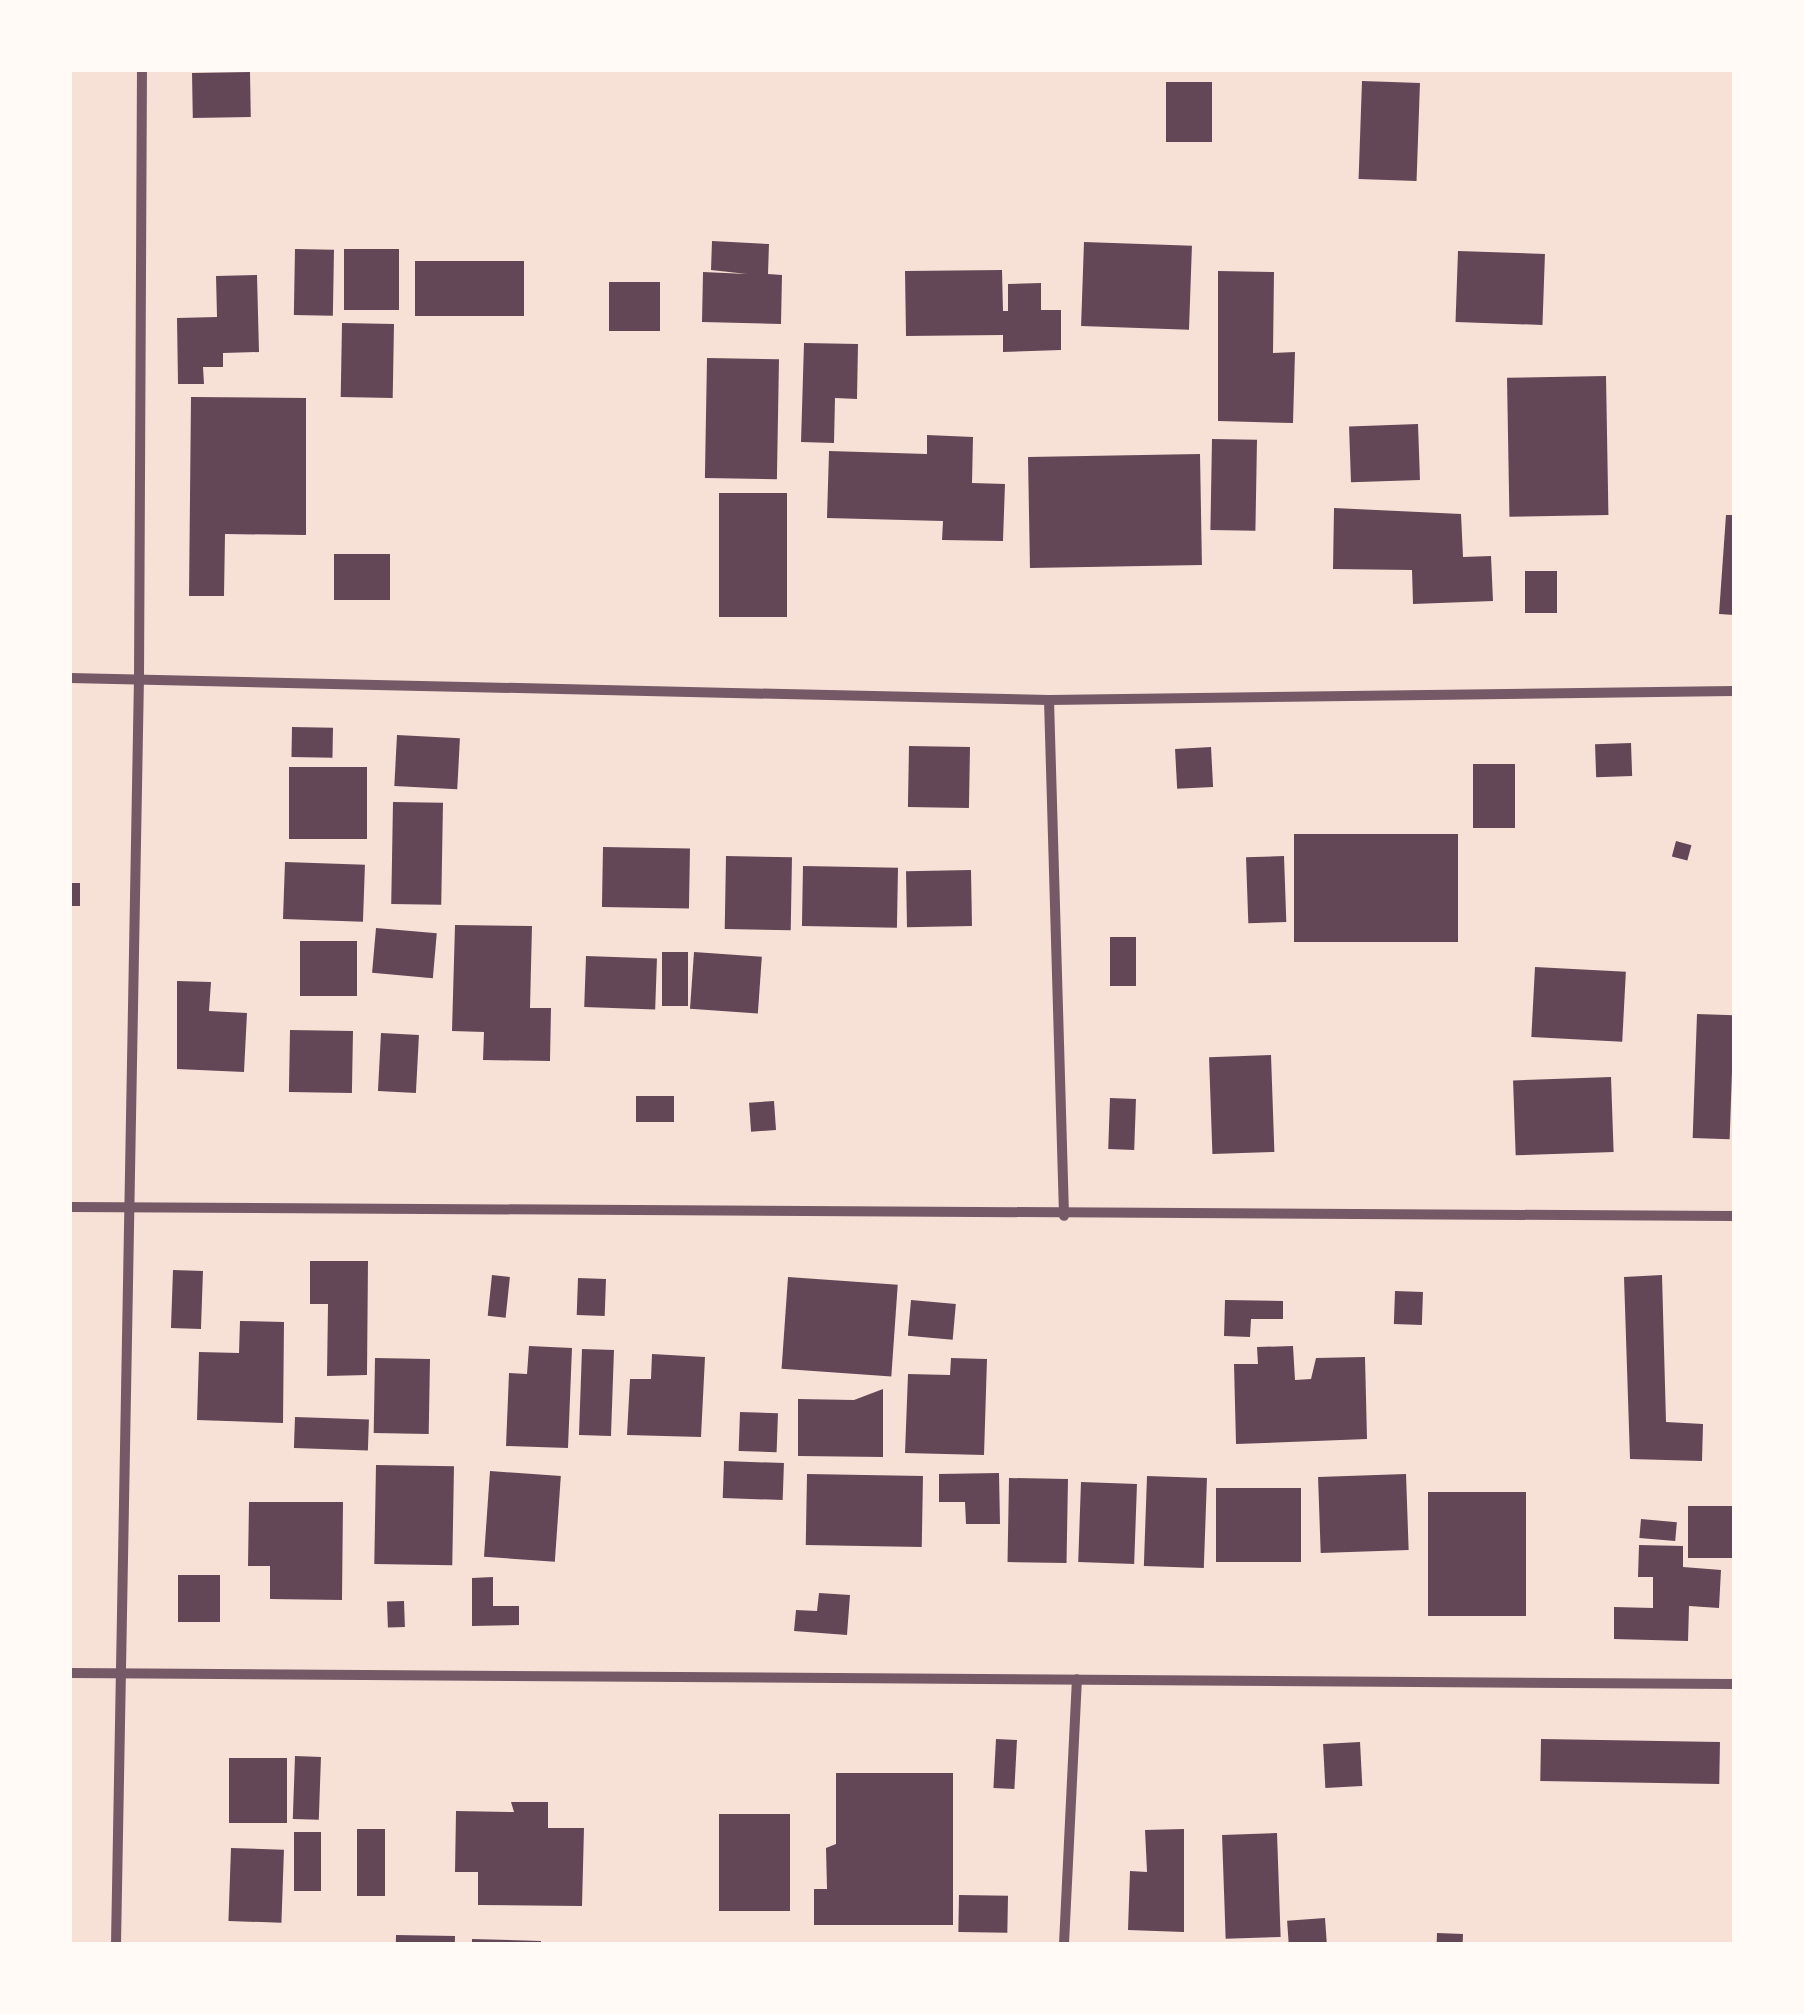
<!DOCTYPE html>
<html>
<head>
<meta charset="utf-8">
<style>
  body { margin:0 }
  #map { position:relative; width:1804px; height:2014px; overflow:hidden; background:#f7e1d7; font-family:"PT Serif",serif }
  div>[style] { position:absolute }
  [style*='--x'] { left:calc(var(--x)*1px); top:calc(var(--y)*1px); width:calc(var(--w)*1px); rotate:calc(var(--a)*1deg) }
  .building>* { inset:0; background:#644757; transform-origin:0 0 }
  .minor>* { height:10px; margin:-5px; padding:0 5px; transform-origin:5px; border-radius:5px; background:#755966 }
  span { translate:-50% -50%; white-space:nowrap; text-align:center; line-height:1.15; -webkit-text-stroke:8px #fffaf5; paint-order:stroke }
  .frame { position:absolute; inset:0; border:72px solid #fffaf5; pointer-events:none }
</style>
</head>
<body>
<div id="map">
  <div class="building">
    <i style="left:250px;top:72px;width:45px;height:58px;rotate:89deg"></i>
    <i style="left:1362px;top:81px;width:58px;height:98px;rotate:2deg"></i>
    <i style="left:1166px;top:82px;width:46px;height:60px"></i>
    <i style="clip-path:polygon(712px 241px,769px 244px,768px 274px,782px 275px,781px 324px,702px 322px,703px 272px,747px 274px,711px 270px)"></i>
    <i style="left:1084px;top:242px;width:108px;height:84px;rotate:2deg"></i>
    <i style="left:295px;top:249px;width:39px;height:66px;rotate:1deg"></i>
    <i style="left:344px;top:249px;width:55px;height:61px"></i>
    <i style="left:1458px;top:251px;width:87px;height:71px;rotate:2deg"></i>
    <i style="left:415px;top:261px;width:109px;height:55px"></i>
    <i style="clip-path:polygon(1002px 270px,1003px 311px,1008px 311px,1008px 284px,1041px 283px,1041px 310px,1061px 310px,1061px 350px,1003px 352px,1003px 335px,906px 336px,905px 271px)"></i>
    <i style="clip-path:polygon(1218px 271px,1274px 272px,1273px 353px,1295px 352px,1293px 423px,1218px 421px)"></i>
    <i style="clip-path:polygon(257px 275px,259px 352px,223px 353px,223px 367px,203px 367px,204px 384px,178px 384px,177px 318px,217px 317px,216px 276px)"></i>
    <i style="left:609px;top:282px;width:51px;height:49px"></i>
    <i style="left:342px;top:323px;width:52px;height:74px;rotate:1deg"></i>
    <i style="clip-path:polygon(804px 343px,858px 344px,857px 399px,835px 398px,834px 443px,801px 442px)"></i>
    <i style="left:707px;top:358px;width:72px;height:120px;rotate:1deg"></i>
    <i style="left:1606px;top:376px;width:139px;height:99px;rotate:89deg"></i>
    <i style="clip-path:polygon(191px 397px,306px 398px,306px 535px,225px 534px,224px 596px,189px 596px)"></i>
    <i style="left:1418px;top:424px;width:56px;height:69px;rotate:88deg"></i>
    <i style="clip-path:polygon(927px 435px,973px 437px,972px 483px,1005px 484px,1003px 541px,942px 540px,943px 521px,827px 518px,829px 451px,927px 454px)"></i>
    <i style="left:1212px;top:439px;width:45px;height:91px;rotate:1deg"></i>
    <i style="left:1200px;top:454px;width:111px;height:172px;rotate:89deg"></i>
    <i style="left:787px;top:493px;width:124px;height:68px;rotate:90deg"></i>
    <i style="clip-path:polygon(1334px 508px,1461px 514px,1463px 557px,1491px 556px,1493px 601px,1413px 604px,1412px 570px,1333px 569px)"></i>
    <i style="clip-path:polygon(1726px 515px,1734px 515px,1734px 615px,1719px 614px)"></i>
    <i style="left:334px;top:554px;width:56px;height:46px"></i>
    <i style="left:1525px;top:571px;width:32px;height:42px"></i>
    <i style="left:292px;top:727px;width:41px;height:30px;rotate:1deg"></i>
    <i style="left:397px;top:735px;width:63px;height:51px;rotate:3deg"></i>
    <i style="left:1631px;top:743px;width:33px;height:36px;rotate:88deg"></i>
    <i style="left:909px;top:746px;width:61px;height:61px;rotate:1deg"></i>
    <i style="left:1211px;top:747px;width:40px;height:36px;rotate:87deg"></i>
    <i style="left:1473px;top:764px;width:42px;height:64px"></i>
    <i style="left:289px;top:767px;width:78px;height:72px"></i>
    <i style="left:393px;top:802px;width:50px;height:102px;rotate:1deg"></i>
    <i style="left:1294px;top:834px;width:164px;height:108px"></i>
    <i style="left:1676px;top:841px;width:16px;height:16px;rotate:15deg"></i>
    <i style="left:603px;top:847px;width:87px;height:60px;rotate:1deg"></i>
    <i style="left:726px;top:856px;width:66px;height:73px;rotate:1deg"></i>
    <i style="left:1284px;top:856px;width:66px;height:38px;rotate:88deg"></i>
    <i style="left:285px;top:862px;width:80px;height:57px;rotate:2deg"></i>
    <i style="left:803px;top:866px;width:95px;height:60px;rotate:1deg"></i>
    <i style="left:971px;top:870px;width:56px;height:65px;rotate:89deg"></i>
    <i style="left:70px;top:883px;width:10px;height:23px"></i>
    <i style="clip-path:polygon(455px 925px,532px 926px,530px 1008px,551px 1008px,550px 1061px,483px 1060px,484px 1032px,452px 1031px)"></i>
    <i style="left:376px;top:928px;width:61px;height:45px;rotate:5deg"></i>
    <i style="left:1110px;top:937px;width:26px;height:49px"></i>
    <i style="left:300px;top:941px;width:57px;height:55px"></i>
    <i style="left:662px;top:952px;width:26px;height:54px"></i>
    <i style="left:694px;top:952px;width:68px;height:57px;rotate:4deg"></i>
    <i style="left:586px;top:956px;width:71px;height:51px;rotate:2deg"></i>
    <i style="left:1535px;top:967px;width:91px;height:70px;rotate:3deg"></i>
    <i style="clip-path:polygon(177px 981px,211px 982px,209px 1011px,247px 1013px,244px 1072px,177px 1069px)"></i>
    <i style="left:1697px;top:1014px;width:37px;height:124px;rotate:2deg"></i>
    <i style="left:290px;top:1030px;width:63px;height:62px;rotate:1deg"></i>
    <i style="left:381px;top:1033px;width:38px;height:58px;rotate:3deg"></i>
    <i style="left:1271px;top:1055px;width:97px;height:62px;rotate:88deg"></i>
    <i style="left:1611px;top:1077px;width:75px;height:98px;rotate:88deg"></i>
    <i style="left:674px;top:1096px;width:26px;height:38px;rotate:90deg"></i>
    <i style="left:1110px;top:1098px;width:26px;height:51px;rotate:2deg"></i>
    <i style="left:774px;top:1101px;width:29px;height:25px;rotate:86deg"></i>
    <i style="clip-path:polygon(310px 1261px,368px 1261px,367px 1375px,327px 1376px,328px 1304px,310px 1304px)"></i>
    <i style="left:173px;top:1270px;width:30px;height:58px;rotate:2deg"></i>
    <i style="left:492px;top:1275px;width:18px;height:41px;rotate:6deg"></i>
    <i style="clip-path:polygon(1662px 1275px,1666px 1422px,1703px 1424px,1702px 1461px,1630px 1459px,1624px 1277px)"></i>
    <i style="left:788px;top:1277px;width:110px;height:92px;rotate:4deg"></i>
    <i style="left:578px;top:1278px;width:28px;height:37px;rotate:2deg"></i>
    <i style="left:1395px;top:1291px;width:28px;height:33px;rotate:2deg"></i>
    <i style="left:911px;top:1300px;width:45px;height:36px;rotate:5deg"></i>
    <i style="clip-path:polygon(1225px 1300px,1283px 1301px,1283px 1319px,1251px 1319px,1250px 1337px,1224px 1336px)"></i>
    <i style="clip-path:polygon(240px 1321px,284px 1322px,283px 1423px,197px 1420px,199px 1352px,239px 1353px)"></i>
    <i style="clip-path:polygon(529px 1346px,572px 1348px,568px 1448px,506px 1446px,509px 1373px,527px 1374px)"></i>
    <i style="clip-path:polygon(1293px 1346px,1295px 1380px,1311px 1379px,1316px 1358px,1365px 1357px,1367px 1439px,1236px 1444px,1234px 1364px,1258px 1364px,1257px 1347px)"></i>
    <i style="left:582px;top:1349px;width:32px;height:86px;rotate:2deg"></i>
    <i style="clip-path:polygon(652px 1354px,705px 1357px,701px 1437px,627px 1435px,630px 1379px,651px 1379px)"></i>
    <i style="left:375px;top:1358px;width:55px;height:75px;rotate:1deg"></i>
    <i style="clip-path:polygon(951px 1358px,987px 1359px,984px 1455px,905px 1453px,908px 1374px,950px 1375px)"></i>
    <i style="clip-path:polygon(883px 1389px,883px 1457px,798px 1456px,798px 1399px,854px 1400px)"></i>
    <i style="left:740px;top:1412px;width:38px;height:39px;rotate:2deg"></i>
    <i style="left:295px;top:1417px;width:74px;height:31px;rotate:2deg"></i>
    <i style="left:724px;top:1461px;width:60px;height:37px;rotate:2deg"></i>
    <i style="left:376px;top:1465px;width:78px;height:99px;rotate:1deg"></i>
    <i style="left:490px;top:1471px;width:71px;height:86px;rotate:4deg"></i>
    <i style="clip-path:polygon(999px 1473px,1000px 1524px,966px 1524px,965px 1502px,939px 1502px,939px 1474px)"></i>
    <i style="left:807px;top:1474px;width:116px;height:71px;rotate:1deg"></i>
    <i style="left:1406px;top:1474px;width:76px;height:88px;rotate:88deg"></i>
    <i style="left:1147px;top:1476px;width:60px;height:90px;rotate:2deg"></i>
    <i style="left:1009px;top:1478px;width:59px;height:84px;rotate:1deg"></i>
    <i style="left:1081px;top:1482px;width:56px;height:80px;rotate:2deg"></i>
    <i style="left:1301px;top:1488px;width:74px;height:85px;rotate:90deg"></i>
    <i style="left:1428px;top:1492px;width:98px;height:124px"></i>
    <i style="clip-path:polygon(249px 1502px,343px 1502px,342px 1600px,270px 1599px,270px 1566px,248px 1566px)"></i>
    <i style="left:1688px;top:1506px;width:46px;height:52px"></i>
    <i style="left:1641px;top:1519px;width:36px;height:19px;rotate:5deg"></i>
    <i style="clip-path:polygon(1639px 1545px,1683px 1546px,1683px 1567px,1721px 1570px,1719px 1608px,1689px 1606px,1688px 1641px,1614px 1639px,1614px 1607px,1653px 1608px,1653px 1577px,1638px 1577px)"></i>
    <i style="left:178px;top:1575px;width:42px;height:47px"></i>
    <i style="clip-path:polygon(493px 1577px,493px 1606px,519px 1606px,519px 1625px,472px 1626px,472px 1578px)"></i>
    <i style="clip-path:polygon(819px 1593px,850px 1595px,847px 1635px,794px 1631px,796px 1610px,817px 1611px)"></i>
    <i style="left:404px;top:1601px;width:26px;height:17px;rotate:88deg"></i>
    <i style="left:996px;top:1739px;width:21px;height:49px;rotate:3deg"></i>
    <i style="left:1541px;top:1739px;width:179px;height:42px;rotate:1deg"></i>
    <i style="left:1360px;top:1742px;width:44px;height:37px;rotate:87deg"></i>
    <i style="left:295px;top:1756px;width:26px;height:63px;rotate:2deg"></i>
    <i style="left:229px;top:1758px;width:58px;height:65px"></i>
    <i style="clip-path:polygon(836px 1773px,953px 1773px,953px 1925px,814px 1925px,814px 1889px,827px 1889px,826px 1848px,836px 1844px)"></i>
    <i style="clip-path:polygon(511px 1802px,548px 1802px,548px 1828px,584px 1828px,582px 1906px,478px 1905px,478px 1872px,455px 1872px,456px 1811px,514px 1812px)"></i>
    <i style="left:719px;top:1814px;width:71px;height:97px"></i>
    <i style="left:357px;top:1829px;width:28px;height:67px"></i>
    <i style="clip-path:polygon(1184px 1829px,1184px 1932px,1128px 1930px,1130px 1871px,1147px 1872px,1145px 1830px)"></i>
    <i style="left:294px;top:1832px;width:27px;height:59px"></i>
    <i style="left:1277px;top:1833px;width:104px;height:55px;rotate:88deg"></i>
    <i style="left:231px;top:1848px;width:53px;height:73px;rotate:2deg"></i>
    <i style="left:959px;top:1895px;width:49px;height:37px;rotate:1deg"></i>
    <i style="left:1325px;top:1918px;width:26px;height:38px;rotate:86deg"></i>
    <i style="left:1437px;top:1933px;width:26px;height:11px;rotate:2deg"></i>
    <i style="left:396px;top:1935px;width:59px;height:9px;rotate:1deg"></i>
    <i style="clip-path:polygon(472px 1939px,541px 1941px,541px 1944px,472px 1944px)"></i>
  </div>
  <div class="minor">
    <i style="--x:70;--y:678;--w:979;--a:1.29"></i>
    <i style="--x:1049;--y:700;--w:685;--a:-0.75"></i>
    <i style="--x:1049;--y:700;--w:516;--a:88.33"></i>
    <i style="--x:70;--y:1207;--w:1664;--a:0.31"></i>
    <i style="--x:70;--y:1673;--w:1664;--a:0.38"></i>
    <i style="--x:116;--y:1944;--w:1265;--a:-88.96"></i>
    <i style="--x:139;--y:679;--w:609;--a:-89.72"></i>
    <i style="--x:1064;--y:1944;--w:265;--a:-87.2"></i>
  </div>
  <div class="frame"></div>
</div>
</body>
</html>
